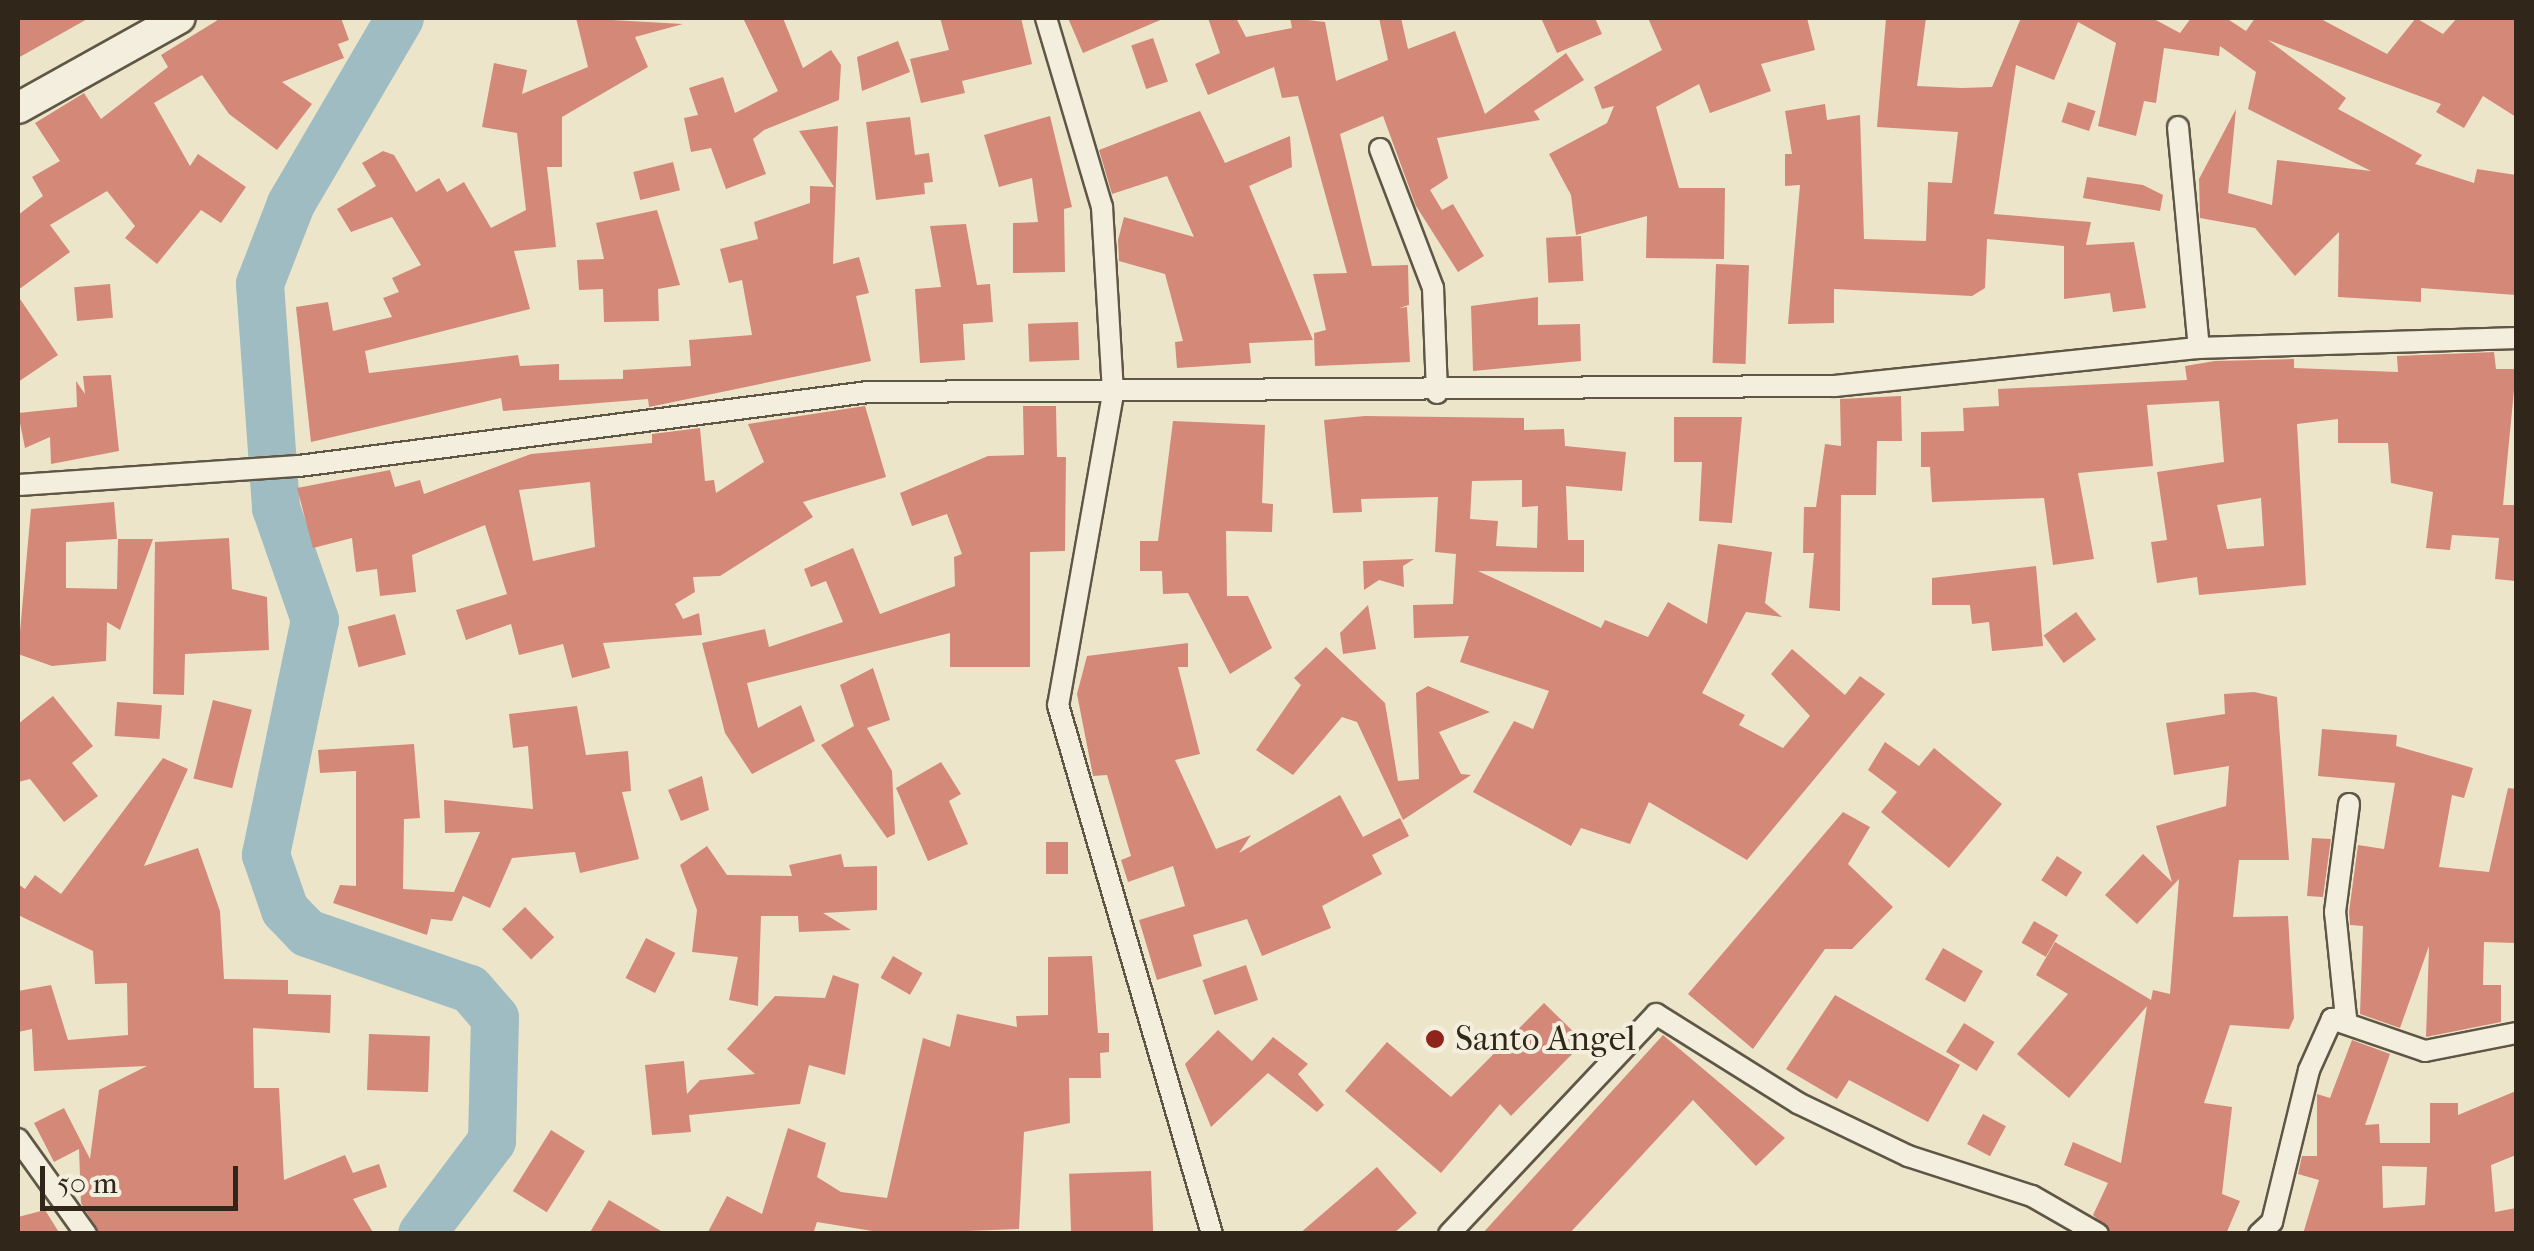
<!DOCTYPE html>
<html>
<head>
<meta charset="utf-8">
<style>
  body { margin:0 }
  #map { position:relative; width:2534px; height:1251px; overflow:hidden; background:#ede5ca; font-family:"IM FELL French Canon",serif }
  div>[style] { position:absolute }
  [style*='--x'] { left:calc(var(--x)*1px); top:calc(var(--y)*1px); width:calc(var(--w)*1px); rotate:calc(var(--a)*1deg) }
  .river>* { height:48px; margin:-24px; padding:0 24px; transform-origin:24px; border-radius:24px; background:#9ebcc2 }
  .building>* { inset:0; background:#d38878; transform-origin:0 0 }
  .roads { filter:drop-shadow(2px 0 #5f5646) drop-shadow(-2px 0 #5f5646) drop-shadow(0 2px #5f5646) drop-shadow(0 -2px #5f5646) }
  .minor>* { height:20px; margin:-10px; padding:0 10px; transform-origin:10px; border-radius:10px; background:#f3eedd }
  .secondary>* { height:30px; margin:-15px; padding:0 15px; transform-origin:15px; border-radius:15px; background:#f3eedd }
  .dots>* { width:28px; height:28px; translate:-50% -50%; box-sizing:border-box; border:5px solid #f3eedd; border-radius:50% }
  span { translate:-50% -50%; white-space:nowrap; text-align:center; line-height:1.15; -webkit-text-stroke:8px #f3eedd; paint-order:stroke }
  .poi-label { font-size:35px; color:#30261a }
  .left { translate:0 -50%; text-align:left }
  .frame { position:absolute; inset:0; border:20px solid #30261a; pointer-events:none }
  .scale { position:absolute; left:40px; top:1166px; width:198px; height:45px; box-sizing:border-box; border:5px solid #30261a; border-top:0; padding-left:12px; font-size:30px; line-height:35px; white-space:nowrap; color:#30261a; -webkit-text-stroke:8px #f3eedd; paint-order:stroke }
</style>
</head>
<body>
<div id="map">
  <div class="river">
    <i style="--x:400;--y:18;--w:216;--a:120.4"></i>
    <i style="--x:291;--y:204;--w:86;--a:111.2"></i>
    <i style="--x:260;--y:284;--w:225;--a:85.9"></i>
    <i style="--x:276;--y:508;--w:119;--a:70.8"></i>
    <i style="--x:315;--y:620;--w:240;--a:101.8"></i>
    <i style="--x:266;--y:855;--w:58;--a:70.9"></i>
    <i style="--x:285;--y:910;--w:32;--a:46"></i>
    <i style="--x:307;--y:933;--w:172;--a:19"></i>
    <i style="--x:470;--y:989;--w:38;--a:49"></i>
    <i style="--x:495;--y:1018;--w:123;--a:91.4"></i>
    <i style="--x:492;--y:1141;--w:116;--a:127"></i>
  </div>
  <div class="building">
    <i style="clip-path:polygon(18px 18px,89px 18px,18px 58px)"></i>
    <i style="clip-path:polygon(221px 18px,341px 18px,349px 40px,338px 44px,344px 58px,282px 82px,312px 104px,277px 150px,229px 114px,202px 75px,154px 103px,190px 166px,198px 154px,246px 187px,221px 223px,201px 210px,157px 264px,125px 238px,135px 226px,107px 191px,50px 225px,70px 252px,18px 290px,18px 215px,43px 196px,32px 177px,60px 161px,35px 123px,84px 93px,101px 119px,168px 67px,161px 55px)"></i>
    <i style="clip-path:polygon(576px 18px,683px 24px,635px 37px,648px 67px,562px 117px,562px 167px,547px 167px,556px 247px,514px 251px,530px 309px,365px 351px,369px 373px,518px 355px,520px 366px,559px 364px,559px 380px,623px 379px,623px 370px,691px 366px,689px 340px,752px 335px,742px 280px,729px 283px,720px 249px,758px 239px,754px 222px,810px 203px,810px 186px,834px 187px,799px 131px,838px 126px,833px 264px,859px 257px,869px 293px,856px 296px,871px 361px,649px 407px,648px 399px,503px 411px,501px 398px,311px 442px,296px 307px,328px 302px,333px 331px,392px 317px,383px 298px,399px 292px,392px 278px,421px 265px,392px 217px,351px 232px,337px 209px,376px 186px,362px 163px,383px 151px,394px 155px,416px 192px,439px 178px,447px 192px,464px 182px,491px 228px,526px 210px,517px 133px,482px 127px,494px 63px,527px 70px,522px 94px,588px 67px)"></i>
    <i style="clip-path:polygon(743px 18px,783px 18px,803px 68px,831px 50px,841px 65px,839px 100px,764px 130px,753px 139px,766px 174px,726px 189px,711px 148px,691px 152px,684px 118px,698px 115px,689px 88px,723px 77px,735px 113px,778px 91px)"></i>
    <i style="clip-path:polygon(940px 18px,1021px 18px,1032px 64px,962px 81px,965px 93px,921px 103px,910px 59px,949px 50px)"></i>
    <i style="clip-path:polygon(1068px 18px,1165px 18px,1083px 53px)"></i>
    <i style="clip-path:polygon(1208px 18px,1236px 18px,1246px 37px,1292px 28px,1290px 18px,1325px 22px,1336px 81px,1388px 60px,1379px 18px,1401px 18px,1408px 49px,1455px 31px,1485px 114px,1566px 53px,1584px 80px,1534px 111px,1540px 120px,1437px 138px,1448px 178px,1430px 190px,1442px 210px,1453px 204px,1484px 256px,1458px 272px,1416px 206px,1383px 116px,1340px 134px,1372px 266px,1408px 265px,1409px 305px,1399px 308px,1407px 307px,1410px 362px,1315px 366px,1314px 333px,1326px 330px,1313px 274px,1347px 273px,1298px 96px,1282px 98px,1274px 67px,1208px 95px,1195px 64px,1220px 53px)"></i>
    <i style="clip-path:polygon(1541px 18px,1595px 18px,1602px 34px,1557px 53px)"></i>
    <i style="clip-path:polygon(1648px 18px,1807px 18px,1815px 50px,1761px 64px,1771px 91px,1710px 113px,1699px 84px,1656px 107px,1679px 188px,1725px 188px,1724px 259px,1646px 258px,1647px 216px,1576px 235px,1571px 195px,1549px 154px,1607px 123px,1614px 106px,1602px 109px,1594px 87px,1662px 50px)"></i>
    <i style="clip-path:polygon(1886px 18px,1926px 18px,1917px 86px,1962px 88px,1992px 87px,2021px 18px,2152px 18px,2180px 33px,2191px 18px,2226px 18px,2246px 31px,2255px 18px,2319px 18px,2387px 54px,2416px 18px,2443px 34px,2457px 18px,2516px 18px,2516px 117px,2483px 96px,2464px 128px,2436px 112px,2441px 104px,2268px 40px,2346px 98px,2338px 109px,2422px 155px,2415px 164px,2474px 183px,2477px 169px,2516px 175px,2516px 295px,2421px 288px,2421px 302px,2338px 297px,2339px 232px,2295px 276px,2255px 228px,2200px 218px,2199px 179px,2236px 109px,2228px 193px,2272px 205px,2277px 160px,2371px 171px,2248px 109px,2256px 72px,2220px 46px,2219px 56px,2164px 48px,2156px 103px,2144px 101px,2136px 136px,2098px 126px,2116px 43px,2078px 22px,2054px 80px,2016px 65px,1994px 214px,2091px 222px,2086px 245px,2134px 242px,2146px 308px,2113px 312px,2110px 293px,2064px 299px,2064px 246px,1987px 239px,1985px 288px,1972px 296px,1834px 289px,1834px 323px,1788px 324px,1800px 185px,1785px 186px,1785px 154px,1792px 154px,1785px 111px,1825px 104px,1827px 120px,1860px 115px,1864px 239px,1926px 241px,1928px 182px,1952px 183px,1958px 132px,1877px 127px)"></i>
    <i style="left:1153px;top:38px;width:46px;height:23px;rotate:71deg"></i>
    <i style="clip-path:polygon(898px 41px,910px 72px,862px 91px,857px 57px)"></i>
    <i style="left:2068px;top:102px;width:29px;height:21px;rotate:18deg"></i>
    <i style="clip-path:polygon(1200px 111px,1225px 163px,1290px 136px,1292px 167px,1249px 186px,1313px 340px,1249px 343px,1251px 363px,1177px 368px,1175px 342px,1183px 341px,1165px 274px,1119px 261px,1118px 240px,1124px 217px,1194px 237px,1167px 176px,1112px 194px,1099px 150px)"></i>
    <i style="clip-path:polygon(1050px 116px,1072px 207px,1064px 209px,1065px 272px,1013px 273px,1013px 223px,1038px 222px,1032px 178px,999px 187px,984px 135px)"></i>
    <i style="clip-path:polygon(910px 117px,915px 155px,929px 153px,933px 182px,924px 183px,925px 194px,876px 200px,866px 122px)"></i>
    <i style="left:673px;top:162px;width:29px;height:41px;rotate:76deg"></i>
    <i style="clip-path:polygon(2087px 177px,2143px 185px,2163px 195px,2160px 211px,2083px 198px)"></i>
    <i style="clip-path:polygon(657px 210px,680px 285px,658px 289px,659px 321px,604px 322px,603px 289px,579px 290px,577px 260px,604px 259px,596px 223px)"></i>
    <i style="clip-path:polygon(966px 224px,977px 285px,990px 284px,993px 322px,963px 324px,965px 360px,920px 363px,915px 289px,941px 287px,930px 226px)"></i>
    <i style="left:1581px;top:236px;width:45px;height:35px;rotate:87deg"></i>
    <i style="left:1716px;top:264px;width:33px;height:99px;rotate:2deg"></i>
    <i style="left:110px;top:284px;width:34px;height:36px;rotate:85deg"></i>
    <i style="clip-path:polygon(18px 296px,58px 355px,18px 382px)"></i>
    <i style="clip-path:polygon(1538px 297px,1538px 325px,1580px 324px,1581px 361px,1473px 371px,1471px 306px)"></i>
    <i style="left:1078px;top:322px;width:38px;height:50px;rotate:88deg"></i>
    <i style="clip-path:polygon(evenodd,2494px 352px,2496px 369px,2516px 369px,2503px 505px,2516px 505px,2516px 581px,2495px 579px,2499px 538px,2452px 535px,2450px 550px,2426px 548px,2433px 492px,2391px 483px,2388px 443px,2338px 443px,2338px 419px,2297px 424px,2306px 585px,2199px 595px,2197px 577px,2157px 583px,2151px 542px,2167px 540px,2157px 472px,2224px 462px,2219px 401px,2147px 405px,2153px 466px,2078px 473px,2094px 559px,2053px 565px,2044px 498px,1932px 502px,1930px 467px,1921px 467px,1921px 432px,1964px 431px,1963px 408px,1999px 406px,1998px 389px,2187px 380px,2185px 366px,2215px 361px,2294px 359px,2294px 368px,2398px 372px,2397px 356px,2494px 352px,2261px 498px,2264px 546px,2227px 549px,2217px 505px,2261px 498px)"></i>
    <i style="clip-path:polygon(111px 375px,119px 451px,51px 464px,50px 437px,25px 448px,18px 413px,77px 407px,76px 381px,85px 394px,83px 376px)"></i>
    <i style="clip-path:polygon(1901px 396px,1902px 441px,1877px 441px,1876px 495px,1841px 495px,1840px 611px,1809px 608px,1814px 553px,1803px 553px,1804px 507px,1816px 507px,1825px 444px,1841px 446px,1840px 399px)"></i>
    <i style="clip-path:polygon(evenodd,865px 406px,886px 477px,803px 502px,813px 517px,720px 576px,693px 577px,695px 592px,675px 604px,683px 619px,699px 613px,702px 635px,603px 643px,610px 668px,572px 678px,563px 644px,519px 655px,511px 624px,466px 640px,456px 610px,507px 594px,485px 525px,412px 555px,416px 592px,380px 596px,377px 569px,356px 572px,352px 538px,313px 548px,297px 488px,390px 470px,395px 487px,420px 480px,424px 494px,531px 454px,652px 443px,652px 434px,700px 428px,705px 481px,714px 480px,716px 493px,764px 462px,748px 424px,865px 406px,590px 482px,595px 547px,533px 561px,519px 490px,590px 482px)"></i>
    <i style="clip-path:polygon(1023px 406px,1056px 406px,1057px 457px,1066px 457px,1065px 551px,1030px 552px,1030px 667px,950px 667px,950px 633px,747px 683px,758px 728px,801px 705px,815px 741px,752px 774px,725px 733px,702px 643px,765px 629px,769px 647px,843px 622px,826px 581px,811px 587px,804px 569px,853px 548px,880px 614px,955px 586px,954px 557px,962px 554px,947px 514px,912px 526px,900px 493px,988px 456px,1024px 455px)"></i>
    <i style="clip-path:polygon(evenodd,1365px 416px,1524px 418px,1524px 430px,1564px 429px,1565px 446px,1626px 452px,1622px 491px,1566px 486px,1568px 540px,1584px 540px,1584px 572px,1478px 571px,1601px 628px,1605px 620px,1648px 637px,1668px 602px,1707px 624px,1718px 544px,1772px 552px,1765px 603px,1782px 617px,1746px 612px,1702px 693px,1745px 715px,1739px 725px,1783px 748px,1810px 716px,1771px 674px,1792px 649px,1845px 695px,1860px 676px,1885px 694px,1747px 860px,1649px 802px,1630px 844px,1581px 828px,1571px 846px,1473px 792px,1514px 721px,1533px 729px,1549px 691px,1460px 662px,1469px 636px,1414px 638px,1413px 605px,1453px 604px,1456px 554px,1435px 552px,1438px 497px,1361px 499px,1362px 512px,1333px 513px,1324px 420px,1365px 416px,1522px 480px,1522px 507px,1538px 506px,1537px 548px,1496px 546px,1498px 521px,1470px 519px,1472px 481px,1522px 480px)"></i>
    <i style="clip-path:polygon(1674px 417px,1742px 417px,1732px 523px,1699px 521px,1702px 462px,1674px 462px)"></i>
    <i style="clip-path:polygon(1173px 421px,1265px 425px,1262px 503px,1273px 504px,1272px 532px,1226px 531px,1227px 596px,1248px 596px,1272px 648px,1230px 674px,1188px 593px,1163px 594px,1162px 571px,1140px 571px,1140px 541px,1158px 541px)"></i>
    <i style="clip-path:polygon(114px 502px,117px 539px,66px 542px,66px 588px,117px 589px,118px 539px,153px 539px,120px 630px,107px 622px,106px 661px,52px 666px,18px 654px,31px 509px)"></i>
    <i style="clip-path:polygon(229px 538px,232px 589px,267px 597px,269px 650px,185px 654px,184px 695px,153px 694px,155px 542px)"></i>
    <i style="clip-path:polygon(1414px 559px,1403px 566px,1404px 587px,1379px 580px,1364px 590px,1363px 561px)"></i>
    <i style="clip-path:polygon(2036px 566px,2043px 646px,1992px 651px,1989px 622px,1972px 624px,1970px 605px,1932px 605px,1932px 578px)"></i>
    <i style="clip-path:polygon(1368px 605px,1376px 649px,1343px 654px,1340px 633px)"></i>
    <i style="left:2076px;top:612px;width:34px;height:40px;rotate:54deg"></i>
    <i style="left:395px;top:614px;width:42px;height:49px;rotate:75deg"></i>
    <i style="clip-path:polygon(1188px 643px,1188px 667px,1178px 667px,1200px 754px,1175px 760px,1216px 849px,1251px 835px,1239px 853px,1340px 795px,1363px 837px,1400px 818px,1409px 836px,1372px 855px,1382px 874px,1322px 906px,1331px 928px,1262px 956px,1247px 919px,1193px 935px,1202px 966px,1157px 980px,1139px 920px,1185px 906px,1173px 866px,1128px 882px,1121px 860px,1131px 856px,1107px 775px,1093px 776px,1077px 694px,1087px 656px)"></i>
    <i style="clip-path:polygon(1326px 647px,1385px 703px,1398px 781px,1419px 779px,1416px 693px,1428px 686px,1490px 712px,1439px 732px,1461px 774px,1471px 775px,1403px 820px,1357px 722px,1342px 717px,1293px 775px,1256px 750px,1301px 685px,1294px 678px)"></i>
    <i style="clip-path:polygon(873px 668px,890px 720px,867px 728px,892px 771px,895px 834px,887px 838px,821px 745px,854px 726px,840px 685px)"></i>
    <i style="clip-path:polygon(2254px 692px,2277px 697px,2289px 860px,2239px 860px,2233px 917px,2288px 916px,2294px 1018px,2289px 1029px,2230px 1025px,2204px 1103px,2232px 1107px,2222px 1194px,2240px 1201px,2226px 1234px,2112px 1234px,2093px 1215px,2108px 1183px,2064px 1165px,2073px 1142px,2121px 1163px,2147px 1006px,2069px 1098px,2017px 1054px,2068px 994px,2036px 975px,2055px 942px,2151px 1000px,2153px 990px,2170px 994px,2179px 879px,2137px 924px,2105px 895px,2143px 854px,2172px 882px,2156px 826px,2226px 806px,2229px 766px,2174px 775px,2166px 723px,2225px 714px,2224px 694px)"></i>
    <i style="clip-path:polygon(53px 696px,93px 746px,72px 763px,98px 796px,64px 822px,30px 779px,18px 782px,18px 724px)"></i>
    <i style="left:213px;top:700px;width:40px;height:81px;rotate:14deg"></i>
    <i style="left:117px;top:702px;width:45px;height:34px;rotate:4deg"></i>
    <i style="clip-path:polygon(577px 706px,586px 755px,628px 751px,631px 791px,622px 792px,639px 859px,580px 873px,575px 852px,512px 858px,490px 908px,463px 896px,452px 921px,431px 919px,427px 935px,333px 903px,340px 885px,356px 886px,356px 771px,320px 773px,318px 750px,414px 744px,420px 818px,404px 819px,403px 889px,454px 892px,480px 832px,445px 833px,444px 800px,533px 809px,528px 746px,513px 748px,509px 714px)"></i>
    <i style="clip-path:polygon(2322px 729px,2397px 735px,2396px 746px,2473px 768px,2464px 798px,2452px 795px,2439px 867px,2489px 872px,2508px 788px,2516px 789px,2516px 943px,2484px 942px,2483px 985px,2501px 985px,2501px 1022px,2426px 1037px,2429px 946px,2400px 1028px,2360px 1014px,2363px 926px,2350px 925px,2349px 912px,2358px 845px,2384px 849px,2395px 783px,2318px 776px)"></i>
    <i style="clip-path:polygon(1885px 742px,1919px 766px,1934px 748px,2002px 804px,1949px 868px,1881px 812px,1897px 792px,1868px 770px)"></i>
    <i style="clip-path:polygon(163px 758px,188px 769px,144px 866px,198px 848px,220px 911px,224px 979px,288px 980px,288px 994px,331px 995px,330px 1033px,253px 1028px,254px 1088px,279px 1088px,284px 1180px,345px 1155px,353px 1173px,379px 1164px,387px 1187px,353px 1199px,374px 1234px,100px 1234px,81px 1203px,79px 1149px,54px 1162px,34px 1123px,64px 1108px,90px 1159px,99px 1090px,147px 1066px,34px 1071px,32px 1029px,18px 1032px,18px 991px,51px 985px,68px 1040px,128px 1035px,127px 983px,95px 984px,93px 951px,18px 915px,18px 884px,25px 889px,35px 875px,61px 894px)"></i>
    <i style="clip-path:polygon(941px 762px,961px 794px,949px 801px,968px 844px,928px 861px,896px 788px)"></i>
    <i style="clip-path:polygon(702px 776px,709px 810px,681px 821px,668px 790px)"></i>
    <i style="clip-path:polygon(1843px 812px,1870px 827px,1848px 864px,1893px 907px,1852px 949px,1825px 949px,1753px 1049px,1688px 994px)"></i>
    <i style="clip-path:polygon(2312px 838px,2331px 839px,2323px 897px,2307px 896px)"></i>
    <i style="left:1046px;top:842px;width:22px;height:32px"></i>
    <i style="clip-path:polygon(707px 846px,727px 875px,792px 876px,789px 865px,841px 854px,844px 867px,877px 866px,877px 910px,823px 913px,851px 930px,799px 932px,798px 916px,761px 916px,758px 1006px,729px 1000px,738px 957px,692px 952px,697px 910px,680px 865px)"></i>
    <i style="left:2057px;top:856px;width:30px;height:29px;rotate:33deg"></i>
    <i style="left:525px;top:907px;width:42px;height:32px;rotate:46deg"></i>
    <i style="left:2034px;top:921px;width:28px;height:25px;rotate:30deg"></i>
    <i style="left:646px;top:938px;width:33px;height:45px;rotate:27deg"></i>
    <i style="left:1943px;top:948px;width:46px;height:36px;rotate:30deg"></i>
    <i style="left:893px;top:956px;width:34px;height:25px;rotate:30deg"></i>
    <i style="clip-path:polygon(1092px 956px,1098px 1033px,1109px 1033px,1109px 1052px,1100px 1053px,1101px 1078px,1069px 1078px,1070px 1123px,1024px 1132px,1019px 1229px,891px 1234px,817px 1222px,813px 1234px,707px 1234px,727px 1196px,762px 1214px,788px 1128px,826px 1143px,817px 1177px,841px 1192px,887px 1198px,923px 1038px,950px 1047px,957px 1014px,1017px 1027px,1016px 1016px,1048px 1015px,1048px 957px)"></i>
    <i style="left:1246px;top:965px;width:37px;height:46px;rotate:71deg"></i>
    <i style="clip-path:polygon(833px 975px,859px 984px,845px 1075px,809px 1065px,800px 1104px,689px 1115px,691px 1132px,652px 1135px,645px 1065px,684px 1061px,687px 1094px,700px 1080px,755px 1074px,727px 1049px,775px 996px,825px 998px)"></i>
    <i style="clip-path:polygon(1835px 995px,1960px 1065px,1928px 1122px,1849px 1080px,1837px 1099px,1786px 1069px)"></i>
    <i style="clip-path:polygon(1544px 1003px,1584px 1042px,1511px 1116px,1500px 1104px,1441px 1173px,1345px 1091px,1387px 1042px,1451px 1097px)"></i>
    <i style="left:1964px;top:1023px;width:36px;height:34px;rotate:32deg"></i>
    <i style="clip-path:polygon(1218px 1030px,1252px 1061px,1273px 1037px,1308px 1064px,1298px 1074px,1324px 1105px,1317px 1112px,1268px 1073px,1211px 1127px,1185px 1064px)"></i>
    <i style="left:369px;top:1034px;width:61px;height:56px;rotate:2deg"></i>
    <i style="clip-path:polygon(1663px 1035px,1785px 1138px,1756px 1166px,1693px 1100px,1569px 1234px,1482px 1234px)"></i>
    <i style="clip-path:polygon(evenodd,2352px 1040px,2390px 1054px,2365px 1125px,2379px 1124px,2380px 1143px,2430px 1143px,2430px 1103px,2458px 1103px,2458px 1115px,2516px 1091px,2516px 1155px,2491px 1165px,2495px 1212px,2516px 1208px,2516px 1234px,2303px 1234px,2319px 1180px,2298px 1174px,2302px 1156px,2317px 1156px,2317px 1094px,2330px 1098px,2352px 1040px,2382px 1166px,2427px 1167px,2425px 1205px,2383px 1208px,2382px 1166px)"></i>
    <i style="left:1983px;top:1114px;width:26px;height:34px;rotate:28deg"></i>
    <i style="left:551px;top:1130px;width:40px;height:72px;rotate:32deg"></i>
    <i style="clip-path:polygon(1377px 1167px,1417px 1213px,1393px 1234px,1299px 1234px)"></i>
    <i style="left:1151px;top:1171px;width:63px;height:82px;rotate:88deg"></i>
    <i style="clip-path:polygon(609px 1200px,666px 1234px,589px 1234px)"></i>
    <i style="clip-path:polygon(45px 1210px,60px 1234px,18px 1234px,18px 1217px)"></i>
  </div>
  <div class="roads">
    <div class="minor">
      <i style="--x:1046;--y:18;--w:197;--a:73.5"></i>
      <i style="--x:1102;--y:207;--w:187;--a:86.6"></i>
      <i style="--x:1113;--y:394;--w:316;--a:100"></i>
      <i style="--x:1058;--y:705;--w:551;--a:73.77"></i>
      <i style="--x:2178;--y:127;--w:222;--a:84.6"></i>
      <i style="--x:1380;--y:149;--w:149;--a:69.1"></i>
      <i style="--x:1433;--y:288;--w:105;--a:87.8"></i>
      <i style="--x:18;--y:485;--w:282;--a:-3.9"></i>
      <i style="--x:299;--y:466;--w:574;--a:-7.41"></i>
      <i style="--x:868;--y:392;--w:967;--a:-0.36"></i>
      <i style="--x:1835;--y:386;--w:366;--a:-6"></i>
      <i style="--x:2199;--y:348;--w:317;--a:-1.8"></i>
      <i style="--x:2332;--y:1019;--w:98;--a:19"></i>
      <i style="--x:2425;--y:1051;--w:93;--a:-11.2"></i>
      <i style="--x:18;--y:1139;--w:117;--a:54.4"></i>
      <i style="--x:1449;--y:1234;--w:302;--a:-46.7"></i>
      <i style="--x:1656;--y:1014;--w:168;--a:32.1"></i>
      <i style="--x:1798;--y:1103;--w:122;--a:25.7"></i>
      <i style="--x:1908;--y:1156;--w:130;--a:17.9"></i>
      <i style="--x:2032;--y:1196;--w:76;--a:29.9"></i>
      <i style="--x:2259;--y:1234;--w:18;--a:-43"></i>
      <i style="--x:2272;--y:1222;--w:156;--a:-76.3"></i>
      <i style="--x:2309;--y:1070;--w:56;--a:-65.7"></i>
      <i style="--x:2332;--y:1019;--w:14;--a:-4"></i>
      <i style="--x:2346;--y:1018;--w:107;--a:-95.9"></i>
      <i style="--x:2335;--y:912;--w:109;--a:-82.6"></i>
    </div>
    <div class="secondary">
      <i style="--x:18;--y:108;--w:185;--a:-29.1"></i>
    </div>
  </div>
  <div class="dots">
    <i style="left:1435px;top:1039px;background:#8f2418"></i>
  </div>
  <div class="poi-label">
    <span class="left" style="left:1455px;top:1039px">Santo Angel</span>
  </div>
  <div class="frame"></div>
  <div class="scale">50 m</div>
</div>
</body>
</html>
